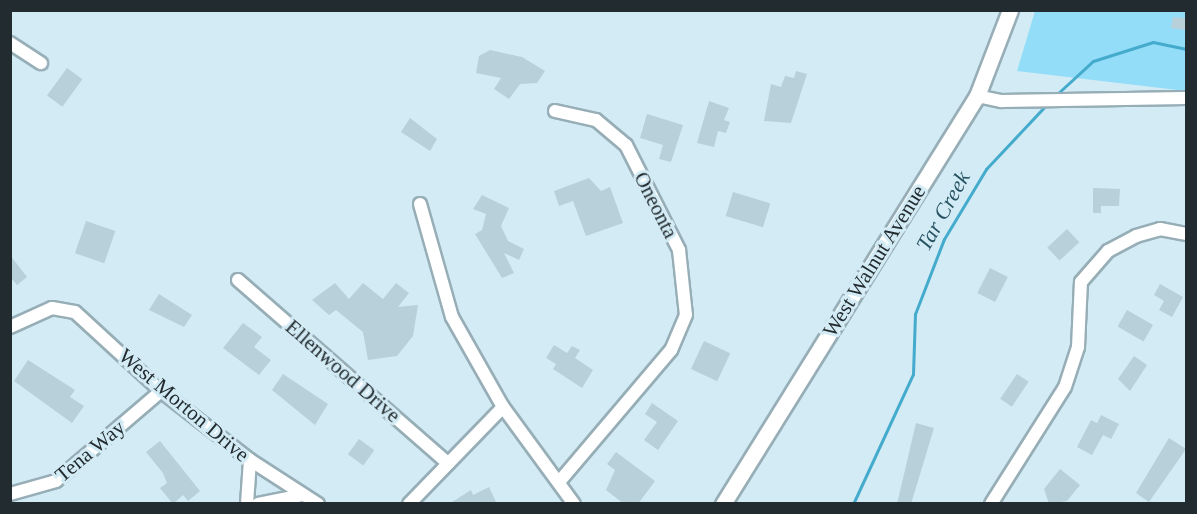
<!DOCTYPE html>
<html>
<head>
<meta charset="utf-8">
<style>
  body { margin:0 }
  #map { position:relative; width:1197px; height:514px; overflow:hidden; background:#d3ebf5; font-family:Georgia,serif }
  div>[style] { position:absolute }
  [style*='--x'] { left:calc(var(--x)*1px); top:calc(var(--y)*1px); width:calc(var(--w)*1px); rotate:calc(var(--a)*1deg) }
  .green>* { inset:0; background:#93ddf9 }
  .stream>* { height:3px; margin:-1.5px; padding:0 1.5px; transform-origin:1.5px; border-radius:1.5px; background:#44abcd }
  .building>* { inset:0; background:#b7d0d9; transform-origin:0 0 }
  .roads { filter:drop-shadow(2px 0 #97aeb7) drop-shadow(-2px 0 #97aeb7) drop-shadow(0 2px #97aeb7) drop-shadow(0 -2px #97aeb7) }
  .minor>* { height:12px; margin:-6px; padding:0 6px; transform-origin:6px; border-radius:6px; background:#fff }
  .major>* { height:15px; margin:-7.5px; padding:0 7.5px; transform-origin:7.5px; border-radius:7.5px; background:#fff }
  span { translate:-50% -50%; white-space:nowrap; text-align:center; line-height:1.15; -webkit-text-stroke:6px #d3ebf5; paint-order:stroke }
  .street-label { font-size:21px; color:#222b2f }
  .water-label { font-size:22px; color:#275262; font-style:italic }
  .frame { position:absolute; inset:0; border:12px solid #222b2f; pointer-events:none }
</style>
</head>
<body>
<div id="map">
  <div class="green">
    <i style="clip-path:polygon(1035px 11px,1186px 11px,1186px 91px,1017px 71px)"></i>
  </div>
  <div class="stream">
    <i style="--x:1056;--y:95;--w:50;--a:-42.6"></i>
    <i style="--x:1093;--y:61;--w:63;--a:-17.6"></i>
    <i style="--x:1153;--y:42;--w:34;--a:12"></i>
    <i style="--x:853;--y:504;--w:143;--a:-65.2"></i>
    <i style="--x:913;--y:374;--w:60;--a:-88.1"></i>
    <i style="--x:915;--y:314;--w:80;--a:-68.9"></i>
    <i style="--x:944;--y:239;--w:82;--a:-59"></i>
    <i style="--x:986;--y:169;--w:89;--a:-46.8"></i>
  </div>
  <div class="building">
    <i style="clip-path:polygon(1173px 17px,1186px 18px,1186px 30px,1171px 28px)"></i>
    <i style="clip-path:polygon(490px 50px,522px 57px,545px 71px,537px 83px,520px 84px,509px 99px,494px 89px,501px 78px,476px 73px,479px 56px)"></i>
    <i style="left:67px;top:68px;width:19px;height:34px;rotate:36deg"></i>
    <i style="clip-path:polygon(796px 71px,807px 74px,791px 123px,764px 121px,771px 84px,781px 87px,785px 76px,794px 78px)"></i>
    <i style="clip-path:polygon(709px 101px,729px 108px,724px 120px,730px 122px,726px 133px,718px 131px,714px 147px,697px 143px)"></i>
    <i style="clip-path:polygon(647px 114px,683px 125px,671px 162px,659px 159px,663px 145px,640px 138px)"></i>
    <i style="clip-path:polygon(410px 118px,437px 139px,430px 151px,401px 132px)"></i>
    <i style="clip-path:polygon(589px 178px,601px 191px,610px 187px,623px 223px,586px 236px,573px 201px,559px 206px,554px 191px)"></i>
    <i style="clip-path:polygon(1093px 188px,1120px 189px,1119px 206px,1101px 206px,1101px 213px,1093px 213px)"></i>
    <i style="left:733px;top:192px;width:39px;height:25px;rotate:17deg"></i>
    <i style="clip-path:polygon(482px 195px,509px 208px,501px 226px,508px 241px,524px 249px,519px 260px,504px 253px,514px 273px,502px 278px,475px 234px,482px 230px,486px 214px,473px 209px)"></i>
    <i style="left:86px;top:221px;width:31px;height:34px;rotate:19deg"></i>
    <i style="left:1067px;top:229px;width:18px;height:27px;rotate:47deg"></i>
    <i style="clip-path:polygon(10px 255px,27px 277px,17px 285px,10px 277px)"></i>
    <i style="left:990px;top:268px;width:20px;height:28px;rotate:27deg"></i>
    <i style="clip-path:polygon(335px 283px,349px 299px,363px 283px,383px 299px,396px 283px,409px 293px,398px 307px,418px 305px,413px 336px,397px 356px,368px 360px,363px 332px,336px 310px,329px 315px,312px 300px)"></i>
    <i style="clip-path:polygon(1160px 284px,1183px 297px,1172px 317px,1159px 310px,1164px 301px,1154px 295px)"></i>
    <i style="clip-path:polygon(159px 294px,192px 315px,184px 327px,149px 310px)"></i>
    <i style="left:1127px;top:310px;width:30px;height:19px;rotate:30deg"></i>
    <i style="clip-path:polygon(243px 323px,262px 337px,254px 347px,271px 360px,259px 375px,223px 348px)"></i>
    <i style="left:704px;top:341px;width:29px;height:31px;rotate:25deg"></i>
    <i style="clip-path:polygon(554px 345px,567px 353px,572px 346px,580px 350px,575px 358px,593px 370px,582px 388px,553px 369px,556px 364px,546px 358px)"></i>
    <i style="clip-path:polygon(1134px 356px,1147px 365px,1130px 391px,1118px 379px)"></i>
    <i style="clip-path:polygon(28px 360px,75px 390px,70px 397px,84px 406px,72px 423px,14px 381px)"></i>
    <i style="clip-path:polygon(283px 374px,328px 404px,315px 425px,272px 390px)"></i>
    <i style="left:1017px;top:374px;width:14px;height:30px;rotate:34deg"></i>
    <i style="clip-path:polygon(652px 403px,678px 421px,658px 450px,644px 440px,657px 422px,645px 414px)"></i>
    <i style="clip-path:polygon(1101px 415px,1119px 424px,1111px 439px,1103px 435px,1092px 455px,1077px 447px,1091px 420px,1097px 423px)"></i>
    <i style="clip-path:polygon(916px 423px,934px 428px,911px 504px,897px 504px)"></i>
    <i style="clip-path:polygon(1169px 438px,1186px 449px,1149px 502px,1136px 493px)"></i>
    <i style="left:359px;top:439px;width:19px;height:19px;rotate:36deg"></i>
    <i style="clip-path:polygon(160px 441px,200px 491px,188px 501px,183px 495px,173px 504px,160px 488px,167px 483px,163px 473px,146px 452px)"></i>
    <i style="clip-path:polygon(616px 452px,655px 481px,638px 504px,624px 504px,606px 490px,615px 470px,607px 464px)"></i>
    <i style="clip-path:polygon(1060px 469px,1080px 485px,1067px 501px,1049px 504px,1044px 489px)"></i>
    <i style="clip-path:polygon(489px 487px,497px 504px,449px 504px,471px 490px,473px 495px)"></i>
  </div>
  <div class="roads">
    <div class="minor">
      <i style="--x:10;--y:43;--w:37;--a:33"></i>
      <i style="--x:977;--y:96;--w:25;--a:12"></i>
      <i style="--x:1001;--y:101;--w:185;--a:-0.9"></i>
      <i style="--x:555;--y:111;--w:42;--a:12.4"></i>
      <i style="--x:596;--y:120;--w:39;--a:40"></i>
      <i style="--x:626;--y:145;--w:118;--a:63.2"></i>
      <i style="--x:679;--y:250;--w:65;--a:83.9"></i>
      <i style="--x:686;--y:315;--w:38;--a:113"></i>
      <i style="--x:671;--y:350;--w:173;--a:130.3"></i>
      <i style="--x:420;--y:204;--w:117;--a:74.2"></i>
      <i style="--x:452;--y:317;--w:103;--a:60.5"></i>
      <i style="--x:503;--y:407;--w:120;--a:53.8"></i>
      <i style="--x:238;--y:280;--w:279;--a:41.1"></i>
      <i style="--x:10;--y:327;--w:46;--a:-24.3"></i>
      <i style="--x:52;--y:308;--w:23;--a:10"></i>
      <i style="--x:75;--y:312;--w:117;--a:42.6"></i>
      <i style="--x:161;--y:391;--w:113;--a:37.8"></i>
      <i style="--x:250;--y:460;--w:81;--a:32.9"></i>
      <i style="--x:10;--y:494;--w:48;--a:-15.8"></i>
      <i style="--x:56;--y:481;--w:138;--a:-40.6"></i>
      <i style="--x:247;--y:504;--w:44;--a:-86.1"></i>
      <i style="--x:258;--y:504;--w:46;--a:-11.3"></i>
      <i style="--x:409;--y:504;--w:135;--a:-45.9"></i>
      <i style="--x:991;--y:504;--w:138;--a:-57.7"></i>
      <i style="--x:1065;--y:387;--w:42;--a:-72"></i>
      <i style="--x:1078;--y:347;--w:65;--a:-87.4"></i>
      <i style="--x:1081;--y:282;--w:41;--a:-48.9"></i>
      <i style="--x:1108;--y:251;--w:32;--a:-28"></i>
      <i style="--x:1136;--y:236;--w:25;--a:-16"></i>
      <i style="--x:1160;--y:229;--w:26;--a:11"></i>
    </div>
    <div class="major">
      <i style="--x:723;--y:504;--w:481;--a:-58.1"></i>
      <i style="--x:977;--y:96;--w:92;--a:-69"></i>
    </div>
  </div>
  <div class="street-label">
    <span style="left:656px;top:205px;rotate:63deg">Oneonta</span>
    <span style="left:874px;top:261px;rotate:-58deg">West Walnut Avenue</span>
    <span style="left:343px;top:371px;rotate:41deg">Ellenwood Drive</span>
    <span style="left:184px;top:405px;rotate:40deg">West Morton Drive</span>
    <span style="left:90px;top:451px;rotate:-40deg">Tena Way</span>
  </div>
  <div class="water-label">
    <span style="left:943px;top:211px;rotate:-61deg">Tar Creek</span>
  </div>
  <div class="frame"></div>
</div>
</body>
</html>
